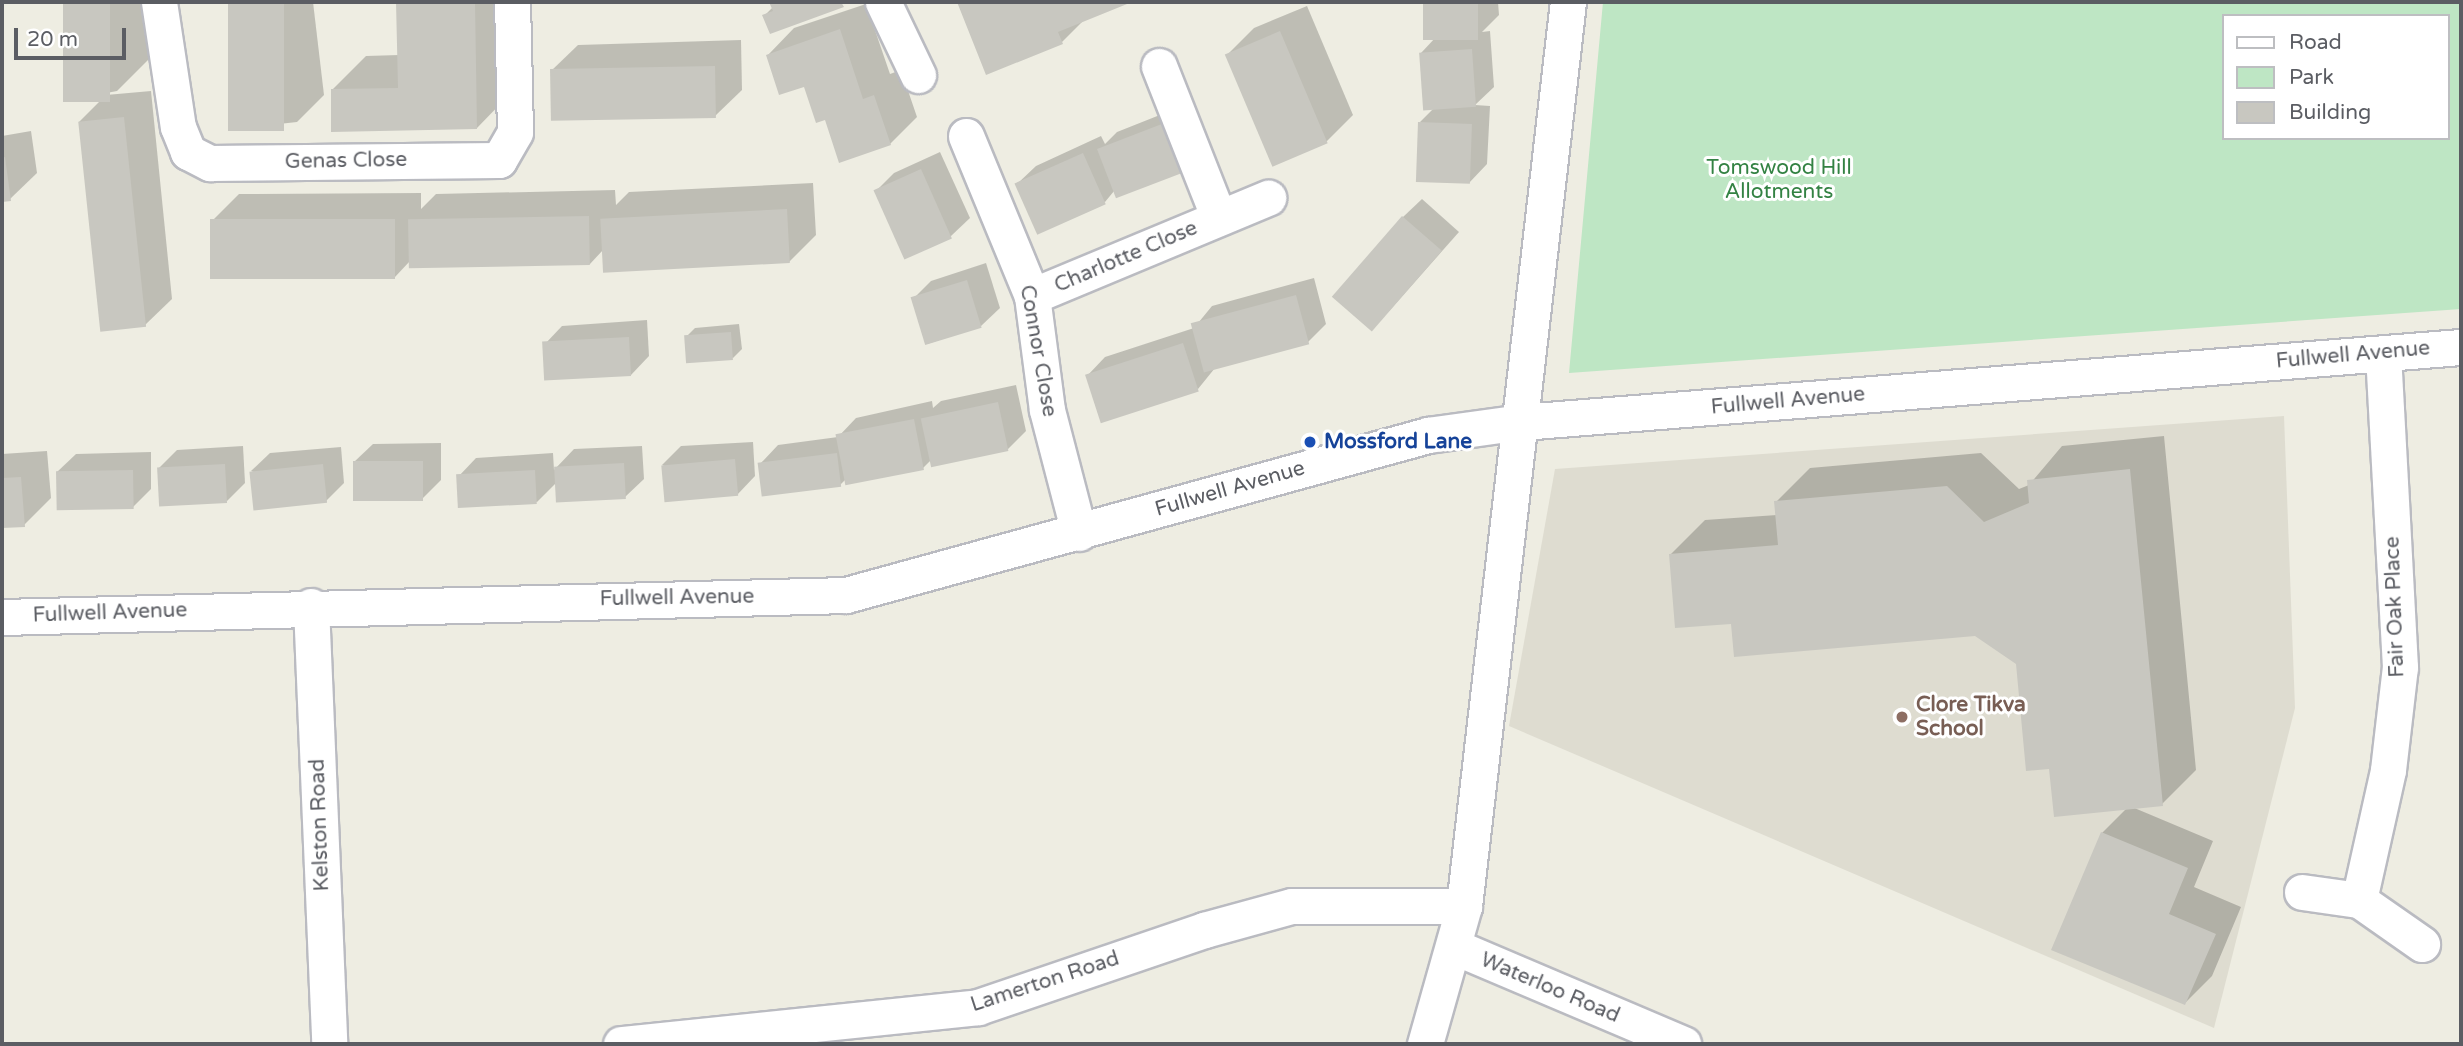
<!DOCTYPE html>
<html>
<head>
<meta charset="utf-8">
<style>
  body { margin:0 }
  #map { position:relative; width:2463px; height:1046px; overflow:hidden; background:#eeede2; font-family:"Varela Round",sans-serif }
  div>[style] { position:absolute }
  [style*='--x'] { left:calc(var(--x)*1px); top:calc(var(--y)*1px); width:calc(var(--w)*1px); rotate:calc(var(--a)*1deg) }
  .education>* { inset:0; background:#dedcd0 }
  .green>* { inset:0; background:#bee6c4 }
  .shadow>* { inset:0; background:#0003 }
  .building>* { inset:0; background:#c8c7c0; transform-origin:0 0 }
  .roads { filter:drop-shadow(2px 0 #babbc1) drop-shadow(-2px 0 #babbc1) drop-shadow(0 2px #babbc1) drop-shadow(0 -2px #babbc1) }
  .minor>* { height:35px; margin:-17.5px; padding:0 17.5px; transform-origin:17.5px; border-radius:17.5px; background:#fff }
  .dots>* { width:19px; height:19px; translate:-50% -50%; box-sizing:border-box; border:4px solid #fff; border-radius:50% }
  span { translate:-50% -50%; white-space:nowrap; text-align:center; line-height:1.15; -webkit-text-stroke:6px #fff; paint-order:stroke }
  .street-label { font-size:21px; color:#5b5d63 }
  .park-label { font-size:21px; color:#338243 }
  .transit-label { font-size:21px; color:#164399; font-weight:700 }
  .left { translate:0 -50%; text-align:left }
  .education-label { font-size:21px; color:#785e54; font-weight:700 }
  .frame { position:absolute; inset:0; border:4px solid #5b5d63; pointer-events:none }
  .legend { position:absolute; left:2222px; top:14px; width:228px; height:126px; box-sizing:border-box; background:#fff; border:2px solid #bdbec1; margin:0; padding:9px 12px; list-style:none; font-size:21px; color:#5b5d63 }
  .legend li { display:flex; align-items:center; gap:14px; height:35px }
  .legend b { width:35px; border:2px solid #bdbec1 }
  .scale { position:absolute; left:14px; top:28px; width:112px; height:32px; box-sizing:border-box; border:4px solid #5b5d63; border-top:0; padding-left:9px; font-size:21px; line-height:24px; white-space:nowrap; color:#5b5d63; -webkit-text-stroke:5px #fff; paint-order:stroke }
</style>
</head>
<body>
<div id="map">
  <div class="education">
    <i style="clip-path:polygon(2284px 416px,2295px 708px,2214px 1028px,1509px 726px,1555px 469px)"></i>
  </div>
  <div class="green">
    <i style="clip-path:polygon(evenodd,1603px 2px,2461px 2px,2461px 309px,1569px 373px,1603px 2px,2223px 16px,2447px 16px,2447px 138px,2223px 138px,2223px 16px)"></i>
  </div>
  <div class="shadow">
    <i style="clip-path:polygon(64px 2px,146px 2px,151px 57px,117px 91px,75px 99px)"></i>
    <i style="clip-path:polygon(229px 2px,313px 2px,324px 95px,297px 122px,243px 128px)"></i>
    <i style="clip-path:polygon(398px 2px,509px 2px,510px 94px,477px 128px,332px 90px,366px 56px,399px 55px)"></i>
    <i style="clip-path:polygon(771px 2px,847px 2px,764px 16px,773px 7px)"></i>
    <i style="clip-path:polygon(959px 2px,1128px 2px,1085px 19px,1062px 42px,987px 73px)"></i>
    <i style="clip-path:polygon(1424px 2px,1498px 2px,1499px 15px,1482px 32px,1490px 31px,1494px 87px,1475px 105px,1490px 106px,1487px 164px,1469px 183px,1420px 122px,1434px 108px,1421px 53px,1436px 37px,1427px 38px)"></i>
    <i style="clip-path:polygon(866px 4px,890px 74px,901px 70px,917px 117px,890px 144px,826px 117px,805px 85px,768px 55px,794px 28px)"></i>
    <i style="clip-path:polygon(1307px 6px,1353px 115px,1326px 142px,1273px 165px,1227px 55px,1254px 28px)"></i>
    <i style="clip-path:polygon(741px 40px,742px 90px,715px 116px,551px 71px,578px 45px)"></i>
    <i style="clip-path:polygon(151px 91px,172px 299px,145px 325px,79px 122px,106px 95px)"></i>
    <i style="clip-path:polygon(1185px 105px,1105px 202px,1017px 184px,1036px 166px,1101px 136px,1105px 144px,1117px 132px)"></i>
    <i style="clip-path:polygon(31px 131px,37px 173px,10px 199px,2px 201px,2px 136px)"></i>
    <i style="clip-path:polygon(940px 152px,970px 218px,951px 236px,906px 257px,876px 191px,894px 173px)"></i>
    <i style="clip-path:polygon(813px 183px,816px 235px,789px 262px,603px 250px,590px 264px,410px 261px,395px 277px,212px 221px,239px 194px,421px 193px,421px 209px,436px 194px,615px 190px,616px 205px,629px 192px)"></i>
    <i style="clip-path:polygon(1422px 199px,1459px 232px,1389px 311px,1403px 217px)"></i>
    <i style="clip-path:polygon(986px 263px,1000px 308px,981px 326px,927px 344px,913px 299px,931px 281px)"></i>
    <i style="clip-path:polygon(1314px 278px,1326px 324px,1308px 342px,1215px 368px,1198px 389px,1087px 376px,1105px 357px,1194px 328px,1212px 306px)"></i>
    <i style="clip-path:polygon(647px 320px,649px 356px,631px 375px,544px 345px,562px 326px)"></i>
    <i style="clip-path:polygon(739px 324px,742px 349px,733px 358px,686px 337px,695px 328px)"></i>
    <i style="clip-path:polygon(1016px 385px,1026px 431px,1008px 449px,932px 459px,923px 468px,848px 477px,840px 485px,760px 464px,778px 445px,838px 437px,856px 418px,932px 401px,933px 408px,941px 401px)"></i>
    <i style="clip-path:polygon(2164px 436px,2196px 770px,2162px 804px,2132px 807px,2213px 841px,2194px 887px,2241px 907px,2212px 976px,2185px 1003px,2102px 833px,2127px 808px,2051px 767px,2017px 663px,1975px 634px,1733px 622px,1671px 554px,1705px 520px,1777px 515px,1776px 502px,1810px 468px,1981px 453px,2019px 489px,2029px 485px,2062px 446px)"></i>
    <i style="clip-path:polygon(753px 442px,755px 476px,737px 495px,662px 465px,681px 446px)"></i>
    <i style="clip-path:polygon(441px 443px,441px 480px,423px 498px,354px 462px,373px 444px)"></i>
    <i style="clip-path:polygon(243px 446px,245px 483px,227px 501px,158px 469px,177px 450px)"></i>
    <i style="clip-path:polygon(642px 446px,644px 479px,625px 497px,557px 482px,537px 502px,458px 477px,476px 458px,553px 453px,554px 470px,574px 449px)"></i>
    <i style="clip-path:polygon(341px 447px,344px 483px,326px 501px,251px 471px,270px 453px)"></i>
    <i style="clip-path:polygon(47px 451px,51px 498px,24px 525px,2px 527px,2px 454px)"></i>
    <i style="clip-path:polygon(151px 452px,151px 489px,133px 507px,57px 472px,76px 454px)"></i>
  </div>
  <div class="building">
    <i style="left:63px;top:2px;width:47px;height:100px"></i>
    <i style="left:228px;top:2px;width:56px;height:129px"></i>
    <i style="clip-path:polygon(396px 2px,475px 2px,477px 129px,331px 132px,331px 89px,398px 88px)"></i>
    <i style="clip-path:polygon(769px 2px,841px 2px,844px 7px,770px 34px,762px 15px,773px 11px)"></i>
    <i style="clip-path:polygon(957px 2px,1132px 2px,1058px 32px,1063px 44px,986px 75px)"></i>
    <i style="left:1423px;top:2px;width:55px;height:38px"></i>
    <i style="clip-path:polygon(840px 29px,863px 99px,874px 95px,891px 145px,839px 163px,825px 120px,816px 123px,804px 87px,779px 95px,766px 55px)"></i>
    <i style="left:1280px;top:31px;width:122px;height:60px;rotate:67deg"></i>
    <i style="left:1472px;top:49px;width:58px;height:53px;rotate:86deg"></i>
    <i style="left:715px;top:66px;width:52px;height:165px;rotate:89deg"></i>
    <i style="left:124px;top:117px;width:211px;height:46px;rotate:84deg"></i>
    <i style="left:1167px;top:122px;width:53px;height:75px;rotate:69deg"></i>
    <i style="left:1418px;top:122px;width:54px;height:60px;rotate:2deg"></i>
    <i style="left:1083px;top:153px;width:56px;height:75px;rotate:66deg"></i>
    <i style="clip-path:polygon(5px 157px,11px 201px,2px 202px,2px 158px)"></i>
    <i style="left:921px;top:169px;width:76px;height:52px;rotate:66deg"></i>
    <i style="left:787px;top:209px;width:54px;height:187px;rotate:87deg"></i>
    <i style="left:589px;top:216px;width:49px;height:181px;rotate:89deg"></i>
    <i style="left:1402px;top:216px;width:53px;height:107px;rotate:41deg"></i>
    <i style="left:395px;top:219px;width:60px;height:185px;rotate:90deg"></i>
    <i style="left:967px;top:280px;width:50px;height:59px;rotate:73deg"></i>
    <i style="left:1296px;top:295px;width:51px;height:109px;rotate:75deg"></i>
    <i style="left:731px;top:332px;width:28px;height:47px;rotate:86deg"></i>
    <i style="left:629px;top:337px;width:39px;height:87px;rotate:87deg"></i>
    <i style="left:1183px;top:343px;width:51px;height:103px;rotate:72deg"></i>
    <i style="left:998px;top:402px;width:50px;height:79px;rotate:78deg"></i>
    <i style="left:914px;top:419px;width:52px;height:80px;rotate:79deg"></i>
    <i style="left:837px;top:453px;width:34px;height:80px;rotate:83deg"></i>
    <i style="left:735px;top:459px;width:37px;height:74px;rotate:85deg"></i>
    <i style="left:353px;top:461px;width:70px;height:40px"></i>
    <i style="left:624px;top:463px;width:36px;height:70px;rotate:87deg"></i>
    <i style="left:225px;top:464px;width:39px;height:68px;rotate:87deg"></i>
    <i style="left:323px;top:464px;width:39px;height:74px;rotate:84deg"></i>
    <i style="clip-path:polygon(2130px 469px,2163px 806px,2054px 817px,2049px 769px,2026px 771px,2016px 664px,1975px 636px,1734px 657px,1731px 624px,1675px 628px,1669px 554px,1778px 545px,1774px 501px,1947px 486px,1984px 522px,2029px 503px,2027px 480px)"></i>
    <i style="left:133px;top:470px;width:39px;height:77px;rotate:89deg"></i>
    <i style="left:535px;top:470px;width:34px;height:79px;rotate:87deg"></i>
    <i style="clip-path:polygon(21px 477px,25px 527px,2px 528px,2px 478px)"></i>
    <i style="clip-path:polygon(2101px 832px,2188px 868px,2169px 914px,2216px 934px,2185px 1005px,2051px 950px)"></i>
  </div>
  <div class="roads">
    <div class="minor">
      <i style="--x:159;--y:2;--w:126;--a:81.4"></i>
      <i style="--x:178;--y:127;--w:27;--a:68"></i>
      <i style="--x:188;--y:152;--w:25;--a:27"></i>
      <i style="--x:210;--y:163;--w:289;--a:-0.6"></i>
      <i style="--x:499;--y:160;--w:32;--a:-60"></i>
      <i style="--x:515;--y:132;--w:130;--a:-91.3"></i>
      <i style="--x:883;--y:2;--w:81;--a:64.4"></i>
      <i style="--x:1159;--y:66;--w:163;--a:68.5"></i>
      <i style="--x:966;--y:136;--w:173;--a:67.6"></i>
      <i style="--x:1032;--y:296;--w:115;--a:82.5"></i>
      <i style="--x:1047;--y:410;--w:127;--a:75.4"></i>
      <i style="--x:1032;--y:296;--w:256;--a:-22.6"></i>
      <i style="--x:311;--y:606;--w:438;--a:87.6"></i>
      <i style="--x:2;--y:617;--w:844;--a:-1.49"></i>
      <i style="--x:846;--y:595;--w:604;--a:-15.37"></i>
      <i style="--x:1428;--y:435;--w:95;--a:-7.9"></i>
      <i style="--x:1522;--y:422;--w:942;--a:-4.57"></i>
      <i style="--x:2302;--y:892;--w:58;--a:8"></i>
      <i style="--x:2359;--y:900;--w:77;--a:34.9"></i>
      <i style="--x:2359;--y:900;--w:133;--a:-77.4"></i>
      <i style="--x:2388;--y:770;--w:104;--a:-83.4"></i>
      <i style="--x:2400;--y:667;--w:314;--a:-93.1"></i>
      <i style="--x:1455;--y:947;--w:248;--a:23"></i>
      <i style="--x:621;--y:1044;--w:359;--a:-5.9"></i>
      <i style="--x:978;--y:1007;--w:239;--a:-18.8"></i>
      <i style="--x:1204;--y:930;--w:91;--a:-15.3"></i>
      <i style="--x:1292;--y:906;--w:172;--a:0"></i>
      <i style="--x:1425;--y:1044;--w:143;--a:-74.2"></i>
      <i style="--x:1464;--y:906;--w:910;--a:-83.44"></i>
    </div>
  </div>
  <div class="dots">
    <i style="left:1310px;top:442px;background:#1a4fb4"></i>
    <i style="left:1902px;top:717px;background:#8d6e63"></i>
  </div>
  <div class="street-label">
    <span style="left:346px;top:161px;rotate:-1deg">Genas Close</span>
    <span style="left:1126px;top:257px;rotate:-23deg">Charlotte Close</span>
    <span style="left:1038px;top:351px;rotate:80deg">Connor Close</span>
    <span style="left:2353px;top:355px;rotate:-5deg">Fullwell Avenue</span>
    <span style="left:1788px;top:401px;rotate:-5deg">Fullwell Avenue</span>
    <span style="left:1230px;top:489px;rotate:-16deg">Fullwell Avenue</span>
    <span style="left:677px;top:598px;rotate:-1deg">Fullwell Avenue</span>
    <span style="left:2395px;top:607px;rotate:-92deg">Fair Oak Place</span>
    <span style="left:110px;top:613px;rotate:-2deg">Fullwell Avenue</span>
    <span style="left:320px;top:825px;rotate:-92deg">Kelston Road</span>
    <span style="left:1045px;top:982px;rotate:-18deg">Lamerton Road</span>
    <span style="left:1550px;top:988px;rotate:23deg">Waterloo Road</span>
  </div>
  <div class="park-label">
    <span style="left:1779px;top:180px">Tomswood Hill<br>Allotments</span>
  </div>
  <div class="transit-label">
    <span class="left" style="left:1324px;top:442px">Mossford Lane</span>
  </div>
  <div class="education-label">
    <span class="left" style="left:1916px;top:717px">Clore Tikva<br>School</span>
  </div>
  <div class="frame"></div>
  <ul class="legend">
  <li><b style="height:9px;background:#fff"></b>Road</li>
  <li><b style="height:19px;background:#bee6c4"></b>Park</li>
  <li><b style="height:19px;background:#c8c7c0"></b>Building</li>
  </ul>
  <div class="scale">20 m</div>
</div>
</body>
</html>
